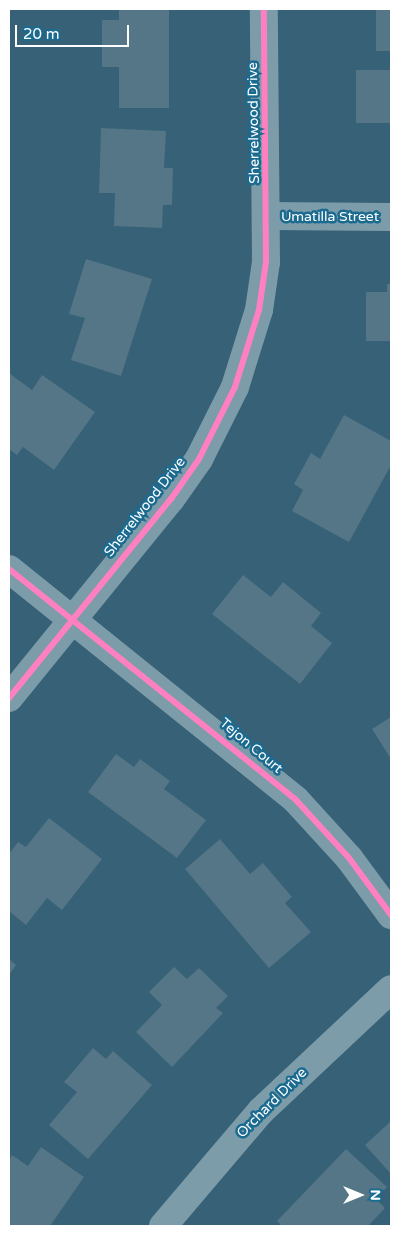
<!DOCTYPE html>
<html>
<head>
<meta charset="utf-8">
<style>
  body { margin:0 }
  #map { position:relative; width:400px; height:1235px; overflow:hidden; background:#366176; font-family:"Varela Round",sans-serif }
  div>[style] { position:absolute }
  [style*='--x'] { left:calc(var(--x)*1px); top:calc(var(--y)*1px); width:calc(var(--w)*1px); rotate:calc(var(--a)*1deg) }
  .building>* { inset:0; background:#547687; transform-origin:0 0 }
  .street>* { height:28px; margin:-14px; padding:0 14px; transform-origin:14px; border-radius:14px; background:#7d9ca9 }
  .cycleway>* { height:6px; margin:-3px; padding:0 3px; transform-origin:3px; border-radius:3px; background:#ff80c0 }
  span { translate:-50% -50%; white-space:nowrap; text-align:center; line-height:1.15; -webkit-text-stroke:5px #1b6b91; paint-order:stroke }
  .street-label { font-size:14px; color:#fff }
  .frame { position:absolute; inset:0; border:10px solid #fff; pointer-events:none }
  .north { position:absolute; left:335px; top:1170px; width:50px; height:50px; -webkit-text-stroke:4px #1b6b91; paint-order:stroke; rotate:90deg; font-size:14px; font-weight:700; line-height:20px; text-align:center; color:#fff }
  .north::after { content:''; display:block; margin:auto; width:18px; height:22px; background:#fff; clip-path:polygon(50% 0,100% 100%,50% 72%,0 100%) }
  .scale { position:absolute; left:15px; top:25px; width:114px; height:22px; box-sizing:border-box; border:2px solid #fff; border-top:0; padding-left:6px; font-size:15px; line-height:18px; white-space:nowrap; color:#fff; -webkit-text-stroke:4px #1b6b91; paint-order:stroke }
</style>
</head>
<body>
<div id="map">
  <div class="building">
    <i style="clip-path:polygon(119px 9px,169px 9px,169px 108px,119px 108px,119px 67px,102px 67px,102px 20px,119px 20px)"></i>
    <i style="left:376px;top:9px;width:15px;height:42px"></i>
    <i style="left:356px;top:70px;width:35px;height:53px"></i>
    <i style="clip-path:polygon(101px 128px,166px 131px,164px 168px,173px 168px,172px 205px,163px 205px,162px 228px,114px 226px,115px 193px,99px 193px)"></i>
    <i style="clip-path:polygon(86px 259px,152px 279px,121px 376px,71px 360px,85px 318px,69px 314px)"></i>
    <i style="clip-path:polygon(387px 284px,391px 284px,391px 341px,366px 341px,366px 292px,387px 292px)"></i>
    <i style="clip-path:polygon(9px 373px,32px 390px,42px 375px,95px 412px,54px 470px,23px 447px,17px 455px,9px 449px)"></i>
    <i style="clip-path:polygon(344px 415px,391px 441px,391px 465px,349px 542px,292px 511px,303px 490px,294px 484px,311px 453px,320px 459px)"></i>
    <i style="clip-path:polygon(243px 575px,271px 597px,283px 582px,321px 613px,311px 626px,332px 643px,300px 684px,212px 614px)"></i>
    <i style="clip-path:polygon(391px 717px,391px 759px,372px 729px)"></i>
    <i style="clip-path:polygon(116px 754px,134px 767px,140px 759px,170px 781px,164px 789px,206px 820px,177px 858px,88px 792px)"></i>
    <i style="clip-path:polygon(49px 818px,102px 859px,62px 910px,47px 898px,26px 925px,9px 911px,9px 854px,18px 842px,26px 847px)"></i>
    <i style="clip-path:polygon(220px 839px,250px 874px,263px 863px,292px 897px,285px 903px,311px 932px,269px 968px,185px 869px)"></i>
    <i style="clip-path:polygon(9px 959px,16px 965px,9px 975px)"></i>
    <i style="clip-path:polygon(174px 967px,187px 979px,199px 968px,228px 996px,216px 1008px,223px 1013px,172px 1067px,136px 1032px,162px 1005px,149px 992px)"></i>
    <i style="clip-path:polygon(93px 1048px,106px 1059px,113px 1051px,152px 1085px,88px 1159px,49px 1125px,77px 1092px,64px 1082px)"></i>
    <i style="clip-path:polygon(391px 1121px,391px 1174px,365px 1145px)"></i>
    <i style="clip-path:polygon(41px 1147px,84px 1177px,50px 1226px,9px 1226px,9px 1161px,12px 1155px,28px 1166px)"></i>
    <i style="clip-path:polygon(346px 1149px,387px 1187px,376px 1199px,385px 1208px,368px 1226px,282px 1226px,277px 1221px)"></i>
  </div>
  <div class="street">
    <i style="--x:268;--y:216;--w:123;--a:0.5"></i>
    <i style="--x:9;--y:569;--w:368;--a:38.8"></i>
    <i style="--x:296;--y:800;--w:79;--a:47.6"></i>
    <i style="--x:349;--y:858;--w:71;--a:53.6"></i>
    <i style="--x:9;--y:698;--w:257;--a:-50.9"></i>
    <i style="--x:171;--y:499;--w:49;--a:-55"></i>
    <i style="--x:199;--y:459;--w:80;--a:-63.4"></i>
    <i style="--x:235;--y:387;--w:81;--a:-72.7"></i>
    <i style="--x:259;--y:310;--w:49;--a:-81.7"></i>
    <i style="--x:266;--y:262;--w:253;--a:-90.5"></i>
    <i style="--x:163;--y:1226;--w:151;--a:-49.6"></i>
    <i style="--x:261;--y:1111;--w:178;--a:-43.2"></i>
  </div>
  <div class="cycleway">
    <i style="--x:9;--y:569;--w:368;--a:38.8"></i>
    <i style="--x:296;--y:800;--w:79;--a:47.6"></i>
    <i style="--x:349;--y:858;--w:71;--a:53.6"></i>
    <i style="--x:9;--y:698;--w:257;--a:-50.9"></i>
    <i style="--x:171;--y:499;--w:49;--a:-55"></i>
    <i style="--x:199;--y:459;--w:80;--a:-63.4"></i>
    <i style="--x:235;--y:387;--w:81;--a:-72.7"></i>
    <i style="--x:259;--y:310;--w:49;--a:-81.7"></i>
    <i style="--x:266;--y:262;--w:253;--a:-90.5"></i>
  </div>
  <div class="street-label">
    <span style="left:254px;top:123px;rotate:-91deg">Sherrelwood Drive</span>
    <span style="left:330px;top:217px">Umatilla Street</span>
    <span style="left:145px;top:507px;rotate:-52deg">Sherrelwood Drive</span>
    <span style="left:251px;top:746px;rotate:40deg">Tejon Court</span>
    <span style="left:272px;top:1103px;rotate:-45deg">Orchard Drive</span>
  </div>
  <div class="frame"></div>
  <div class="north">N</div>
  <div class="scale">20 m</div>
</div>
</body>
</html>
